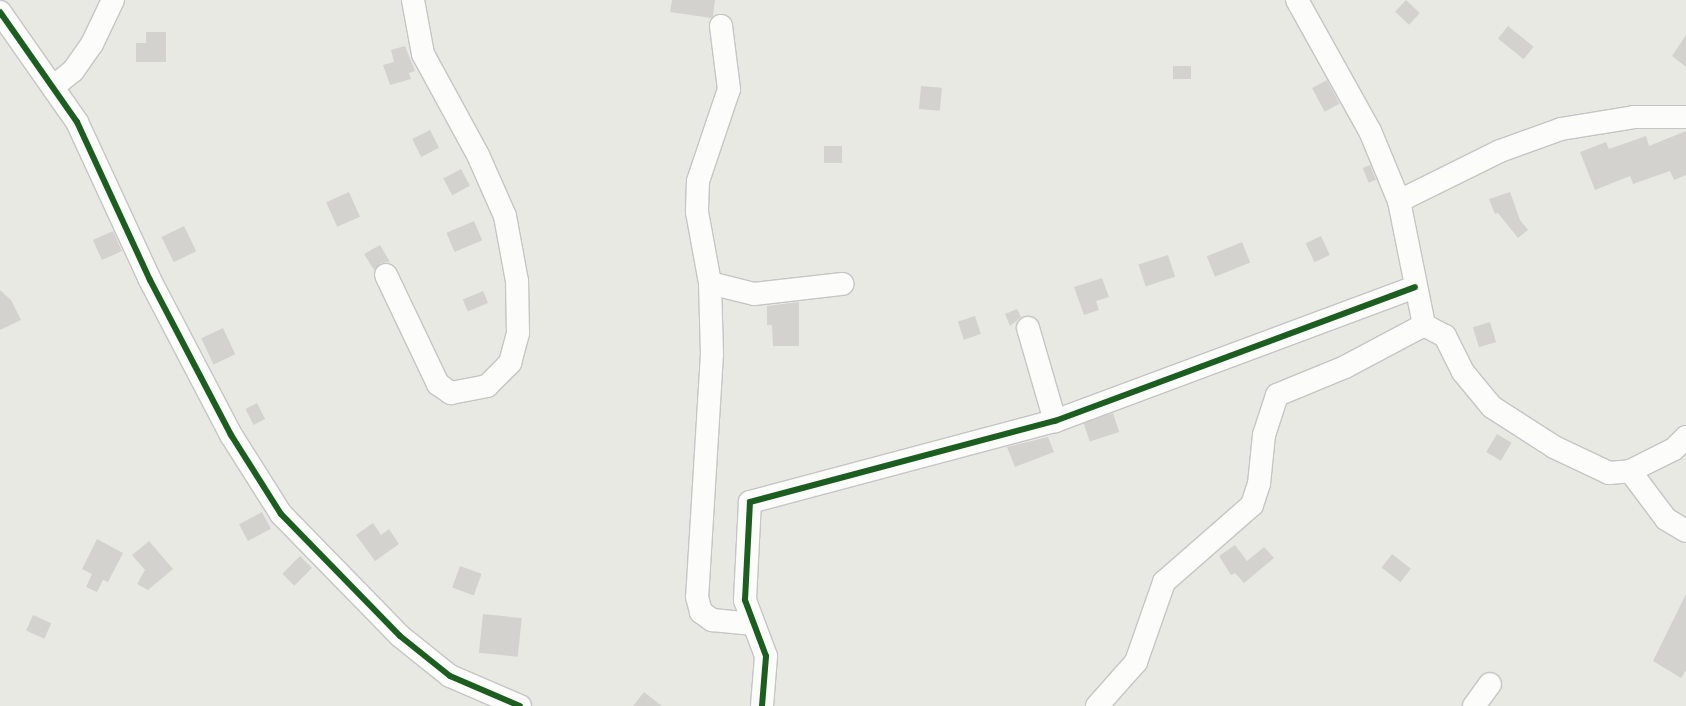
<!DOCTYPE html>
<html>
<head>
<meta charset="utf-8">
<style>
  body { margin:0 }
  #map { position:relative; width:1686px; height:706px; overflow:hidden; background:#e9e9e4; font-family:Cabin,sans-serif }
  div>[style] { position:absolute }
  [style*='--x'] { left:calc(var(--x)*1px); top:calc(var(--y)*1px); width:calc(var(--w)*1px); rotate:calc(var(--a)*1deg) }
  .building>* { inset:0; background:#d3d2cf; transform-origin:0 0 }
  .roads { filter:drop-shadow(1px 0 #c5c5c5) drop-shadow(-1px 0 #c5c5c5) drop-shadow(0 1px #c5c5c5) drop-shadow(0 -1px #c5c5c5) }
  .minor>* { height:22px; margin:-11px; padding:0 11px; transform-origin:11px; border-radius:11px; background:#fcfcfb }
  .cycleway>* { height:6px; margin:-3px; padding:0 3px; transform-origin:3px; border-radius:3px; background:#1b5e20 }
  span { translate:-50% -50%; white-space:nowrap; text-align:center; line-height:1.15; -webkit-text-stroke:4px #fff; paint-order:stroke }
</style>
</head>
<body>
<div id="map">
  <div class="building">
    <i style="clip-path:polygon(672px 0,715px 0,713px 16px,711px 18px,670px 12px)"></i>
    <i style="left:1406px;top:0;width:19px;height:16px;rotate:43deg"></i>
    <i style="left:1508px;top:26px;width:33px;height:16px;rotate:39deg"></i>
    <i style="clip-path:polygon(146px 32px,166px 32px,166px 62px,136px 62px,136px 43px,146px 43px)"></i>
    <i style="clip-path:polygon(1686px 35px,1686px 67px,1672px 56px)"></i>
    <i style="clip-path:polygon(405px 46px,415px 71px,409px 73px,411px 79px,390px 85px,383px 65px,394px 62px,391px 50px)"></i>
    <i style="left:1173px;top:66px;width:18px;height:13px"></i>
    <i style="left:1327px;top:80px;width:27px;height:17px;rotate:62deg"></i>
    <i style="left:921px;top:86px;width:21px;height:23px;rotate:5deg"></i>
    <i style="left:430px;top:130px;width:20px;height:20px;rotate:63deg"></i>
    <i style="clip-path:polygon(1686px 131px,1686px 175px,1674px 180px,1670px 171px,1633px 184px,1630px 176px,1595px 190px,1580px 152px,1606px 142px,1609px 149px,1646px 136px,1649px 146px)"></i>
    <i style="left:824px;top:146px;width:18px;height:17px"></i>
    <i style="left:1370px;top:165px;width:16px;height:8px;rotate:68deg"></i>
    <i style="left:461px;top:169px;width:19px;height:20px;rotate:62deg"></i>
    <i style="left:349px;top:192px;width:27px;height:25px;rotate:66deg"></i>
    <i style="clip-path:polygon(1510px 192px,1520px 220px,1528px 230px,1518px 238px,1498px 213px,1495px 214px,1489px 199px)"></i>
    <i style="left:474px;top:221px;width:21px;height:30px;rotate:67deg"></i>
    <i style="left:184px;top:226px;width:28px;height:25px;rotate:64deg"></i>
    <i style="left:113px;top:231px;width:22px;height:22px;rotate:66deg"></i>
    <i style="left:1321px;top:236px;width:21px;height:17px;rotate:65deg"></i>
    <i style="left:1242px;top:242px;width:22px;height:38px;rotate:68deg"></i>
    <i style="clip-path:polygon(380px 245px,390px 262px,381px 263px,374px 270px,364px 254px)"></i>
    <i style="left:1168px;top:255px;width:23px;height:31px;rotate:72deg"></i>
    <i style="clip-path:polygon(1102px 278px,1109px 297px,1096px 301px,1099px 310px,1084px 315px,1074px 287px)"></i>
    <i style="clip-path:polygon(0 290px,11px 300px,21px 320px,0 330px)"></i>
    <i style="left:483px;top:291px;width:13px;height:22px;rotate:67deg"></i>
    <i style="clip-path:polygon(799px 302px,799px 346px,773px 346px,772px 325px,767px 325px,767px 306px)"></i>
    <i style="clip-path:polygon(1017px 309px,1021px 317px,1010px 326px,1005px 314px)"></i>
    <i style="left:975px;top:316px;width:19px;height:18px;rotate:72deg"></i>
    <i style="left:1490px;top:322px;width:21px;height:18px;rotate:73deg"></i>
    <i style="left:223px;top:328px;width:29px;height:24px;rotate:65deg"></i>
    <i style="left:257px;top:403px;width:18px;height:13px;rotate:63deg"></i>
    <i style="left:1113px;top:413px;width:20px;height:31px;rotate:72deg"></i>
    <i style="left:1497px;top:434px;width:17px;height:21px;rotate:31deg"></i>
    <i style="clip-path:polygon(1048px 437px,1054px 452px,1015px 467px,1007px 447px)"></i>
    <i style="left:262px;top:512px;width:19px;height:26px;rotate:62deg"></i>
    <i style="clip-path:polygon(373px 523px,381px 535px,389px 529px,399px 544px,375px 561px,356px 535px)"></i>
    <i style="clip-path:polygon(97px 539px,123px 553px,108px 582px,103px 580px,97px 592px,86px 587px,92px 574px,82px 569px)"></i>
    <i style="clip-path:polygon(149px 541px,173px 569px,148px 590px,137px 584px,145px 570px,132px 555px)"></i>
    <i style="clip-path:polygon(1235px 545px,1247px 561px,1264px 547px,1274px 558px,1244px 583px,1235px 573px,1231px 575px,1219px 556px)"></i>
    <i style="left:1392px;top:554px;width:24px;height:17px;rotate:38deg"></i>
    <i style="left:300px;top:556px;width:17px;height:25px;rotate:45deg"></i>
    <i style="left:460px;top:566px;width:23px;height:23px;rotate:20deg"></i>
    <i style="clip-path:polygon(1686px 594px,1686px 670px,1681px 678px,1653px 661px)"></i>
    <i style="left:483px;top:614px;width:39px;height:39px;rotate:6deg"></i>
    <i style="left:33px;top:615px;width:20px;height:17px;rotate:24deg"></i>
    <i style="clip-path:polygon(644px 692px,662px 706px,633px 706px)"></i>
  </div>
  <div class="roads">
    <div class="minor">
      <i style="--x:1297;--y:0;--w:150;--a:60.9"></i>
      <i style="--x:1370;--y:131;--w:76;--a:67.5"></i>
      <i style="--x:1399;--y:201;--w:126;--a:78.6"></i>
      <i style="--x:1424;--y:325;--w:24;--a:28"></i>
      <i style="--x:1445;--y:336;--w:40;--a:63.4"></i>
      <i style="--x:1463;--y:372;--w:45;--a:50.4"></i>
      <i style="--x:1492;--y:407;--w:74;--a:32.8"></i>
      <i style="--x:1554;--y:447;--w:61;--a:25.3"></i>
      <i style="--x:1609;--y:473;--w:21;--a:-5"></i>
      <i style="--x:1630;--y:471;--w:49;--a:-26.6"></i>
      <i style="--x:1674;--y:449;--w:17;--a:-45"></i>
      <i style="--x:0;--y:12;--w:134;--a:55"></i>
      <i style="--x:77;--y:122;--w:174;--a:65.2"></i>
      <i style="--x:150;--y:280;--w:175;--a:62.4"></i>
      <i style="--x:231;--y:435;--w:93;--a:57.7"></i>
      <i style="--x:281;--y:514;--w:170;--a:45.7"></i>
      <i style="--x:400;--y:636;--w:64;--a:38.7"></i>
      <i style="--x:450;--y:676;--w:76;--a:23.2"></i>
      <i style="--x:721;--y:26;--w:64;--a:82.8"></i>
      <i style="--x:729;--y:89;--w:97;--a:108.6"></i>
      <i style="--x:698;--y:181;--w:31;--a:92"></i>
      <i style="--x:697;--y:212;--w:72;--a:79.6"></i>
      <i style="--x:710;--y:283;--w:71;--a:88.4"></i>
      <i style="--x:712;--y:354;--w:243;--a:93.5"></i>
      <i style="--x:697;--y:597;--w:16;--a:75"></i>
      <i style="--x:701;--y:612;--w:14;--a:36"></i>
      <i style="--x:712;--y:620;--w:42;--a:5.4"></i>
      <i style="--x:53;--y:87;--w:26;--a:-39"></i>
      <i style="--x:73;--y:71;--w:33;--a:-55"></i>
      <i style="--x:92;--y:44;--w:49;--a:-64.5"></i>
      <i style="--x:1399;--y:201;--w:113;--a:-26.3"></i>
      <i style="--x:1500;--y:151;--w:65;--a:-19.8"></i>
      <i style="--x:1561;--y:129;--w:74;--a:-9.3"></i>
      <i style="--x:1634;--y:117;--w:52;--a:0"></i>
      <i style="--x:386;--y:275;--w:121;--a:64.5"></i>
      <i style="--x:438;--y:384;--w:16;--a:35"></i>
      <i style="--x:451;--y:393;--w:37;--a:-11"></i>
      <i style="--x:487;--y:386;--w:33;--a:-45"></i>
      <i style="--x:510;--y:363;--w:31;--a:-75"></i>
      <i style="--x:518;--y:333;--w:52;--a:-91.1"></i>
      <i style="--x:517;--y:281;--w:66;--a:-100.5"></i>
      <i style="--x:505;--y:216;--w:67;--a:-113.9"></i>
      <i style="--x:478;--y:155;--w:115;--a:-118.6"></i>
      <i style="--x:423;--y:54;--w:55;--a:-100.5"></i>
      <i style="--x:710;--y:283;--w:45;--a:14"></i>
      <i style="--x:754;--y:294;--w:89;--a:-6.5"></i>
      <i style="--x:1028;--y:328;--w:97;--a:73.8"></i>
      <i style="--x:1630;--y:471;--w:60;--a:53.1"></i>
      <i style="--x:1666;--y:519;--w:23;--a:31"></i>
      <i style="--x:762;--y:706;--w:50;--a:-85.4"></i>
      <i style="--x:766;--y:656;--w:60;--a:-110.6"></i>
      <i style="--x:745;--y:600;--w:98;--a:-87.1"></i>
      <i style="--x:750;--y:502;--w:316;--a:-14.9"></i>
      <i style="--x:1055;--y:421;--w:384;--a:-20.4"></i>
      <i style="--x:1097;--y:706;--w:59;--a:-48.4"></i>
      <i style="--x:1136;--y:662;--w:85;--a:-70.7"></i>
      <i style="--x:1164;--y:582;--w:117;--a:-41.2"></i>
      <i style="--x:1252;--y:505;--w:22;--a:-72"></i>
      <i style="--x:1259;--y:484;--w:49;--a:-84.2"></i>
      <i style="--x:1264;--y:435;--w:42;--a:-72"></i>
      <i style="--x:1277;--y:395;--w:74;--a:-22.4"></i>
      <i style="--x:1345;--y:367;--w:89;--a:-28"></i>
      <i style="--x:1474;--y:706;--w:27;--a:-54"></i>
    </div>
  </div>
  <div class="cycleway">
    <i style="--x:0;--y:12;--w:134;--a:55"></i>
    <i style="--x:77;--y:122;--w:174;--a:65.2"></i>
    <i style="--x:150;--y:280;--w:175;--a:62.4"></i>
    <i style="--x:231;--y:435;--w:93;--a:57.7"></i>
    <i style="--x:281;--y:514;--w:170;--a:45.7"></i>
    <i style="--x:400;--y:636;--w:64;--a:38.7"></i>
    <i style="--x:450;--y:676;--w:76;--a:23.2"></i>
    <i style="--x:762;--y:706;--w:50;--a:-85.4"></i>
    <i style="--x:766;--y:656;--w:60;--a:-110.6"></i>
    <i style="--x:745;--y:600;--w:98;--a:-87.1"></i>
    <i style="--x:750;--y:502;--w:316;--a:-14.9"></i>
    <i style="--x:1055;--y:421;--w:384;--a:-20.4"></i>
  </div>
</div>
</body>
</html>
